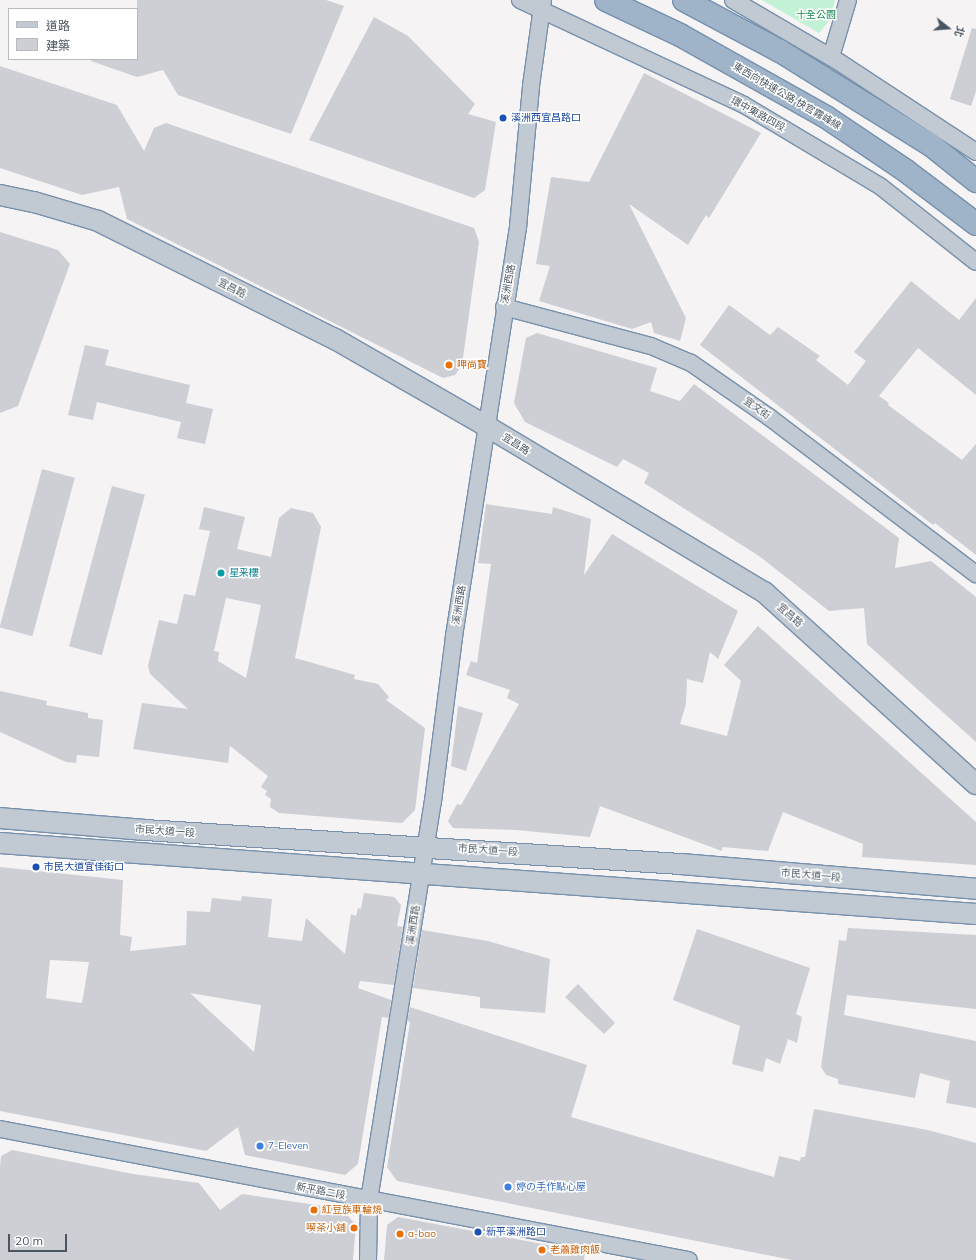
<!DOCTYPE html>
<html>
<head>
<meta charset="utf-8">
<style>
  body { margin:0 }
  #map { position:relative; width:976px; height:1260px; overflow:hidden; background:#f5f3f3; font-family:Mulish,"Noto Sans TC","Noto Sans JP",sans-serif }
  div>[style] { position:absolute }
  [style*='--x'] { left:calc(var(--x)*1px); top:calc(var(--y)*1px); width:calc(var(--w)*1px); rotate:calc(var(--a)*1deg) }
  .green>* { inset:0; background:#c3f1d5 }
  .building>* { inset:0; background:#cdcfd5; transform-origin:0 0 }
  .roads { filter:drop-shadow(1px 0 #7690ad) drop-shadow(-1px 0 #7690ad) drop-shadow(0 1px #7690ad) drop-shadow(0 -1px #7690ad) }
  .minor>* { height:16px; margin:-8px; padding:0 8px; transform-origin:8px; border-radius:8px; background:#c1cad2 }
  .tertiary>* { height:20px; margin:-10px; padding:0 10px; transform-origin:10px; border-radius:10px; background:#c1cad2 }
  .trunk>* { height:22px; margin:-11px; padding:0 11px; transform-origin:11px; border-radius:11px; background:#9fb4c9 }
  .dots>* { width:11px; height:11px; translate:-50% -50%; box-sizing:border-box; border:2px solid #fff; border-radius:50% }
  span { translate:-50% -50%; white-space:nowrap; text-align:center; line-height:1.15; -webkit-text-stroke:3px #fff; paint-order:stroke }
  .park-label { font-size:10px; color:#17864f }
  .street-label { font-size:10px; color:#4a5661 }
  .transit-label { font-size:10px; color:#164399 }
  .left { translate:0 -50%; text-align:left }
  .food-label { font-size:10px; color:#c56008 }
  .right { translate:-100% -50%; text-align:right }
  .culture-label { font-size:10px; color:#0d838f }
  .shop-label { font-size:10px; color:#366cbe }
  .legend { position:absolute; left:8px; top:8px; width:130px; height:52px; box-sizing:border-box; background:#fff; border:1px solid #b7bbc0; margin:0; padding:5px 7px; list-style:none; font-size:12px; color:#4a5661 }
  .legend li { display:flex; align-items:center; gap:8px; height:20px }
  .legend b { width:20px; border:1px solid #b7bbc0 }
  .north { position:absolute; left:928px; top:8px; width:40px; height:40px; -webkit-text-stroke:3px #fff; paint-order:stroke; rotate:107deg; font-size:11px; font-weight:700; line-height:16px; text-align:center; color:#4a5661 }
  .north::after { content:''; display:block; margin:auto; width:14px; height:18px; background:#4a5661; clip-path:polygon(50% 0,100% 100%,50% 72%,0 100%) }
  .scale { position:absolute; left:8px; top:1234px; width:59px; height:18px; box-sizing:border-box; border:2px solid #4a5661; border-top:0; padding-left:5px; font-size:12px; line-height:14px; white-space:nowrap; color:#4a5661; -webkit-text-stroke:3px #fff; paint-order:stroke }
</style>
</head>
<body>
<div id="map">
  <div class="green">
    <i style="clip-path:polygon(762px 0,835px 0,829px 21px,819px 33px)"></i>
  </div>
  <div class="building">
    <i style="clip-path:polygon(137px 0,326px 0,344px 6px,291px 134px,178px 95px,163px 70px,137px 77px,91px 61px,92px 59px,137px 59px)"></i>
    <i style="clip-path:polygon(374px 17px,408px 36px,475px 104px,468px 114px,496px 122px,485px 190px,474px 198px,309px 140px)"></i>
    <i style="clip-path:polygon(972px 28px,976px 29px,976px 91px,971px 106px,950px 99px)"></i>
    <i style="clip-path:polygon(0 66px,117px 105px,144px 151px,154px 128px,166px 123px,474px 228px,479px 242px,462px 365px,455px 375px,443px 378px,127px 219px,119px 187px,82px 195px,0 168px)"></i>
    <i style="clip-path:polygon(644px 73px,761px 133px,709px 218px,706px 215px,688px 245px,629px 204px,686px 318px,680px 341px,654px 333px,651px 322px,632px 329px,539px 301px,550px 266px,536px 264px,551px 177px,589px 182px)"></i>
    <i style="clip-path:polygon(0 232px,58px 250px,70px 264px,18px 406px,0 413px)"></i>
    <i style="clip-path:polygon(911px 281px,959px 320px,976px 298px,976px 395px,918px 348px,879px 396px,889px 403px,888px 405px,962px 460px,976px 444px,976px 555px,935px 523px,933px 525px,700px 345px,729px 305px,770px 335px,778px 327px,820px 356px,816px 360px,848px 385px,866px 361px,854px 352px)"></i>
    <i style="clip-path:polygon(537px 333px,657px 368px,650px 391px,680px 401px,694px 384px,899px 538px,895px 568px,931px 561px,976px 597px,976px 742px,867px 644px,864px 608px,829px 611px,759px 556px,644px 483px,649px 473px,623px 459px,617px 467px,525px 422px,514px 403px,526px 338px)"></i>
    <i style="clip-path:polygon(85px 345px,109px 350px,105px 365px,190px 385px,186px 403px,213px 409px,205px 444px,177px 438px,181px 422px,97px 402px,93px 420px,68px 415px)"></i>
    <i style="left:42px;top:469px;width:34px;height:164px;rotate:15deg"></i>
    <i style="left:112px;top:486px;width:34px;height:166px;rotate:15deg"></i>
    <i style="clip-path:polygon(486px 504px,552px 514px,553px 507px,591px 519px,584px 575px,612px 534px,738px 611px,718px 659px,710px 652px,703px 683px,687px 679px,686px 704px,680px 724px,727px 736px,741px 681px,724px 665px,758px 626px,976px 822px,976px 865px,862px 857px,863px 844px,783px 812px,768px 851px,722px 847px,722px 851px,600px 806px,590px 837px,516px 830px,453px 828px,448px 821px,457px 804px,461px 805px,519px 704px,507px 698px,510px 690px,466px 675px,471px 661px,477px 663px,491px 564px,478px 563px)"></i>
    <i style="clip-path:polygon(evenodd,204px 507px,245px 517px,237px 549px,271px 557px,279px 518px,291px 508px,313px 513px,321px 527px,295px 658px,355px 675px,354px 679px,378px 684px,389px 697px,386px 700px,425px 728px,415px 810px,402px 823px,279px 813px,270px 807px,271px 799px,265px 795px,267px 791px,261px 787px,268px 776px,230px 746px,228px 763px,133px 749px,142px 703px,188px 709px,150px 674px,148px 666px,159px 620px,177px 624px,184px 594px,195px 596px,210px 531px,199px 529px,204px 507px,226px 598px,261px 605px,246px 678px,218px 661px,219px 652px,214px 651px,226px 598px)"></i>
    <i style="clip-path:polygon(0 691px,47px 701px,46px 705px,88px 713px,88px 718px,103px 720px,99px 757px,77px 755px,76px 763px,66px 762px,0 732px)"></i>
    <i style="clip-path:polygon(458px 706px,483px 713px,466px 771px,451px 766px)"></i>
    <i style="clip-path:polygon(evenodd,0 867px,123px 880px,120px 935px,132px 937px,130px 951px,186px 945px,187px 911px,210px 912px,212px 898px,241px 901px,242px 896px,272px 899px,268px 937px,302px 941px,306px 918px,345px 954px,351px 914px,356px 916px,358px 908px,361px 909px,364px 893px,394px 897px,401px 905px,397px 926px,403px 927px,394px 985px,360px 981px,358px 988px,391px 1000px,389px 1018px,382px 1017px,358px 1164px,345px 1175px,245px 1155px,238px 1127px,206px 1151px,0 1111px,0 867px,50px 960px,89px 962px,82px 1003px,46px 998px,50px 960px,0 867px,190px 993px,261px 1005px,254px 1052px,190px 993px)"></i>
    <i style="clip-path:polygon(848px 928px,976px 935px,976px 1009px,847px 995px,844px 1015px,976px 1041px,976px 1108px,946px 1103px,950px 1081px,920px 1073px,915px 1098px,838px 1084px,838px 1079px,826px 1075px,821px 1067px,839px 940px,846px 941px)"></i>
    <i style="clip-path:polygon(697px 929px,810px 968px,796px 1014px,802px 1017px,797px 1043px,788px 1039px,780px 1064px,766px 1058px,763px 1072px,732px 1064px,740px 1026px,673px 1000px)"></i>
    <i style="clip-path:polygon(422px 930px,488px 941px,550px 959px,545px 1013px,480px 1008px,480px 997px,413px 988px)"></i>
    <i style="clip-path:polygon(578px 984px,615px 1023px,604px 1034px,565px 997px)"></i>
    <i style="clip-path:polygon(410px 1007px,587px 1065px,571px 1117px,774px 1177px,779px 1156px,800px 1161px,801px 1157px,805px 1157px,814px 1109px,928px 1130px,976px 1143px,976px 1260px,792px 1260px,397px 1181px,387px 1167px,410px 1022px,407px 1021px)"></i>
    <i style="clip-path:polygon(12px 1150px,133px 1174px,199px 1183px,220px 1210px,242px 1194px,342px 1209px,356px 1225px,353px 1260px,0 1260px,0 1168px,1px 1156px)"></i>
    <i style="clip-path:polygon(398px 1217px,585px 1252px,584px 1260px,384px 1260px,387px 1225px)"></i>
  </div>
  <div class="roads">
    <div class="minor">
      <i style="--x:520;--y:0;--w:247;--a:25.1"></i>
      <i style="--x:744;--y:105;--w:158;--a:30.8"></i>
      <i style="--x:880;--y:186;--w:122;--a:38.4"></i>
      <i style="--x:733;--y:0;--w:123;--a:30.3"></i>
      <i style="--x:839;--y:62;--w:164;--a:33.3"></i>
      <i style="--x:831;--y:57;--w:59;--a:-73.4"></i>
      <i style="--x:504;--y:307;--w:152;--a:14.9"></i>
      <i style="--x:651;--y:346;--w:43;--a:23"></i>
      <i style="--x:691;--y:363;--w:95;--a:34.7"></i>
      <i style="--x:769;--y:417;--w:260;--a:37.2"></i>
      <i style="--x:0;--y:1129;--w:701;--a:10.77"></i>
      <i style="--x:368;--y:1260;--w:60;--a:-89"></i>
      <i style="--x:369;--y:1200;--w:404;--a:-80.9"></i>
      <i style="--x:433;--y:801;--w:166;--a:-82.7"></i>
      <i style="--x:454;--y:636;--w:414;--a:-81.1"></i>
      <i style="--x:518;--y:227;--w:142;--a:-84.7"></i>
      <i style="--x:531;--y:86;--w:87;--a:-82.1"></i>
    </div>
    <div class="tertiary">
      <i style="--x:0;--y:195;--w:35;--a:12"></i>
      <i style="--x:34;--y:202;--w:67;--a:16.5"></i>
      <i style="--x:98;--y:221;--w:265;--a:26.5"></i>
      <i style="--x:335;--y:339;--w:177;--a:29.9"></i>
      <i style="--x:488;--y:427;--w:322;--a:30.9"></i>
      <i style="--x:764;--y:592;--w:286;--a:42.2"></i>
      <i style="--x:0;--y:818;--w:145;--a:4.7"></i>
      <i style="--x:145;--y:830;--w:537;--a:3.63"></i>
      <i style="--x:681;--y:864;--w:296;--a:4.8"></i>
      <i style="--x:0;--y:843;--w:979;--a:4.16"></i>
    </div>
    <div class="trunk">
      <i style="--x:606;--y:0;--w:82;--a:25.3"></i>
      <i style="--x:680;--y:35;--w:167;--a:29.3"></i>
      <i style="--x:826;--y:117;--w:97;--a:34"></i>
      <i style="--x:906;--y:171;--w:88;--a:37.1"></i>
      <i style="--x:684;--y:0;--w:109;--a:28"></i>
      <i style="--x:780;--y:51;--w:178;--a:31.9"></i>
      <i style="--x:931;--y:145;--w:58;--a:38.7"></i>
    </div>
  </div>
  <div class="dots">
    <i style="left:503px;top:118px;background:#1a4fb4"></i>
    <i style="left:449px;top:365px;background:#e8710a"></i>
    <i style="left:221px;top:573px;background:#0f9aa8"></i>
    <i style="left:36px;top:867px;background:#1a4fb4"></i>
    <i style="left:260px;top:1146px;background:#3f7fe0"></i>
    <i style="left:508px;top:1187px;background:#3f7fe0"></i>
    <i style="left:314px;top:1210px;background:#e8710a"></i>
    <i style="left:354px;top:1228px;background:#e8710a"></i>
    <i style="left:478px;top:1232px;background:#1a4fb4"></i>
    <i style="left:400px;top:1234px;background:#e8710a"></i>
    <i style="left:542px;top:1250px;background:#e8710a"></i>
  </div>
  <div class="park-label">
    <span style="left:816px;top:15px">十全公園</span>
  </div>
  <div class="street-label">
    <span style="left:787px;top:96px;rotate:30deg">東西向快速公路 快官霧峰線</span>
    <span style="left:758px;top:114px;rotate:29deg">環中東路四段</span>
    <span style="left:508px;top:284px;rotate:-80deg">溪洲西路</span>
    <span style="left:232px;top:288px;rotate:27deg">宜昌路</span>
    <span style="left:757px;top:408px;rotate:35deg">宜文街</span>
    <span style="left:516px;top:444px;rotate:32deg">宜昌路</span>
    <span style="left:459px;top:605px;rotate:-81deg">溪洲西路</span>
    <span style="left:790px;top:615px;rotate:41deg">宜昌路</span>
    <span style="left:165px;top:831px;rotate:4deg">市民大道一段</span>
    <span style="left:488px;top:850px;rotate:4deg">市民大道一段</span>
    <span style="left:811px;top:875px;rotate:5deg">市民大道一段</span>
    <span style="left:413px;top:925px;rotate:-81deg">溪洲西路</span>
    <span style="left:321px;top:1191px;rotate:11deg">新平路二段</span>
  </div>
  <div class="transit-label">
    <span class="left" style="left:511px;top:118px">溪洲西宜昌路口</span>
    <span class="left" style="left:44px;top:867px">市民大道宜佳街口</span>
    <span class="left" style="left:486px;top:1232px">新平溪洲路口</span>
  </div>
  <div class="food-label">
    <span class="left" style="left:457px;top:365px">呷尚寶</span>
    <span class="left" style="left:322px;top:1210px">紅豆族車輪燒</span>
    <span class="right" style="left:346px;top:1228px">喫茶小舖</span>
    <span class="left" style="left:408px;top:1234px">a-bao</span>
    <span class="left" style="left:550px;top:1250px">老蕭雞肉飯</span>
  </div>
  <div class="culture-label">
    <span class="left" style="left:229px;top:573px">星釆樓</span>
  </div>
  <div class="shop-label">
    <span class="left" style="left:268px;top:1146px">7-Eleven</span>
    <span class="left" style="left:516px;top:1187px">婷の手作點心屋</span>
  </div>
  <ul class="legend">
  <li><b style="height:5px;background:#c1cad2"></b>道路</li>
  <li><b style="height:11px;background:#cdcfd5"></b>建築</li>
  </ul>
  <div class="north">北</div>
  <div class="scale">20 m</div>
</div>
</body>
</html>
